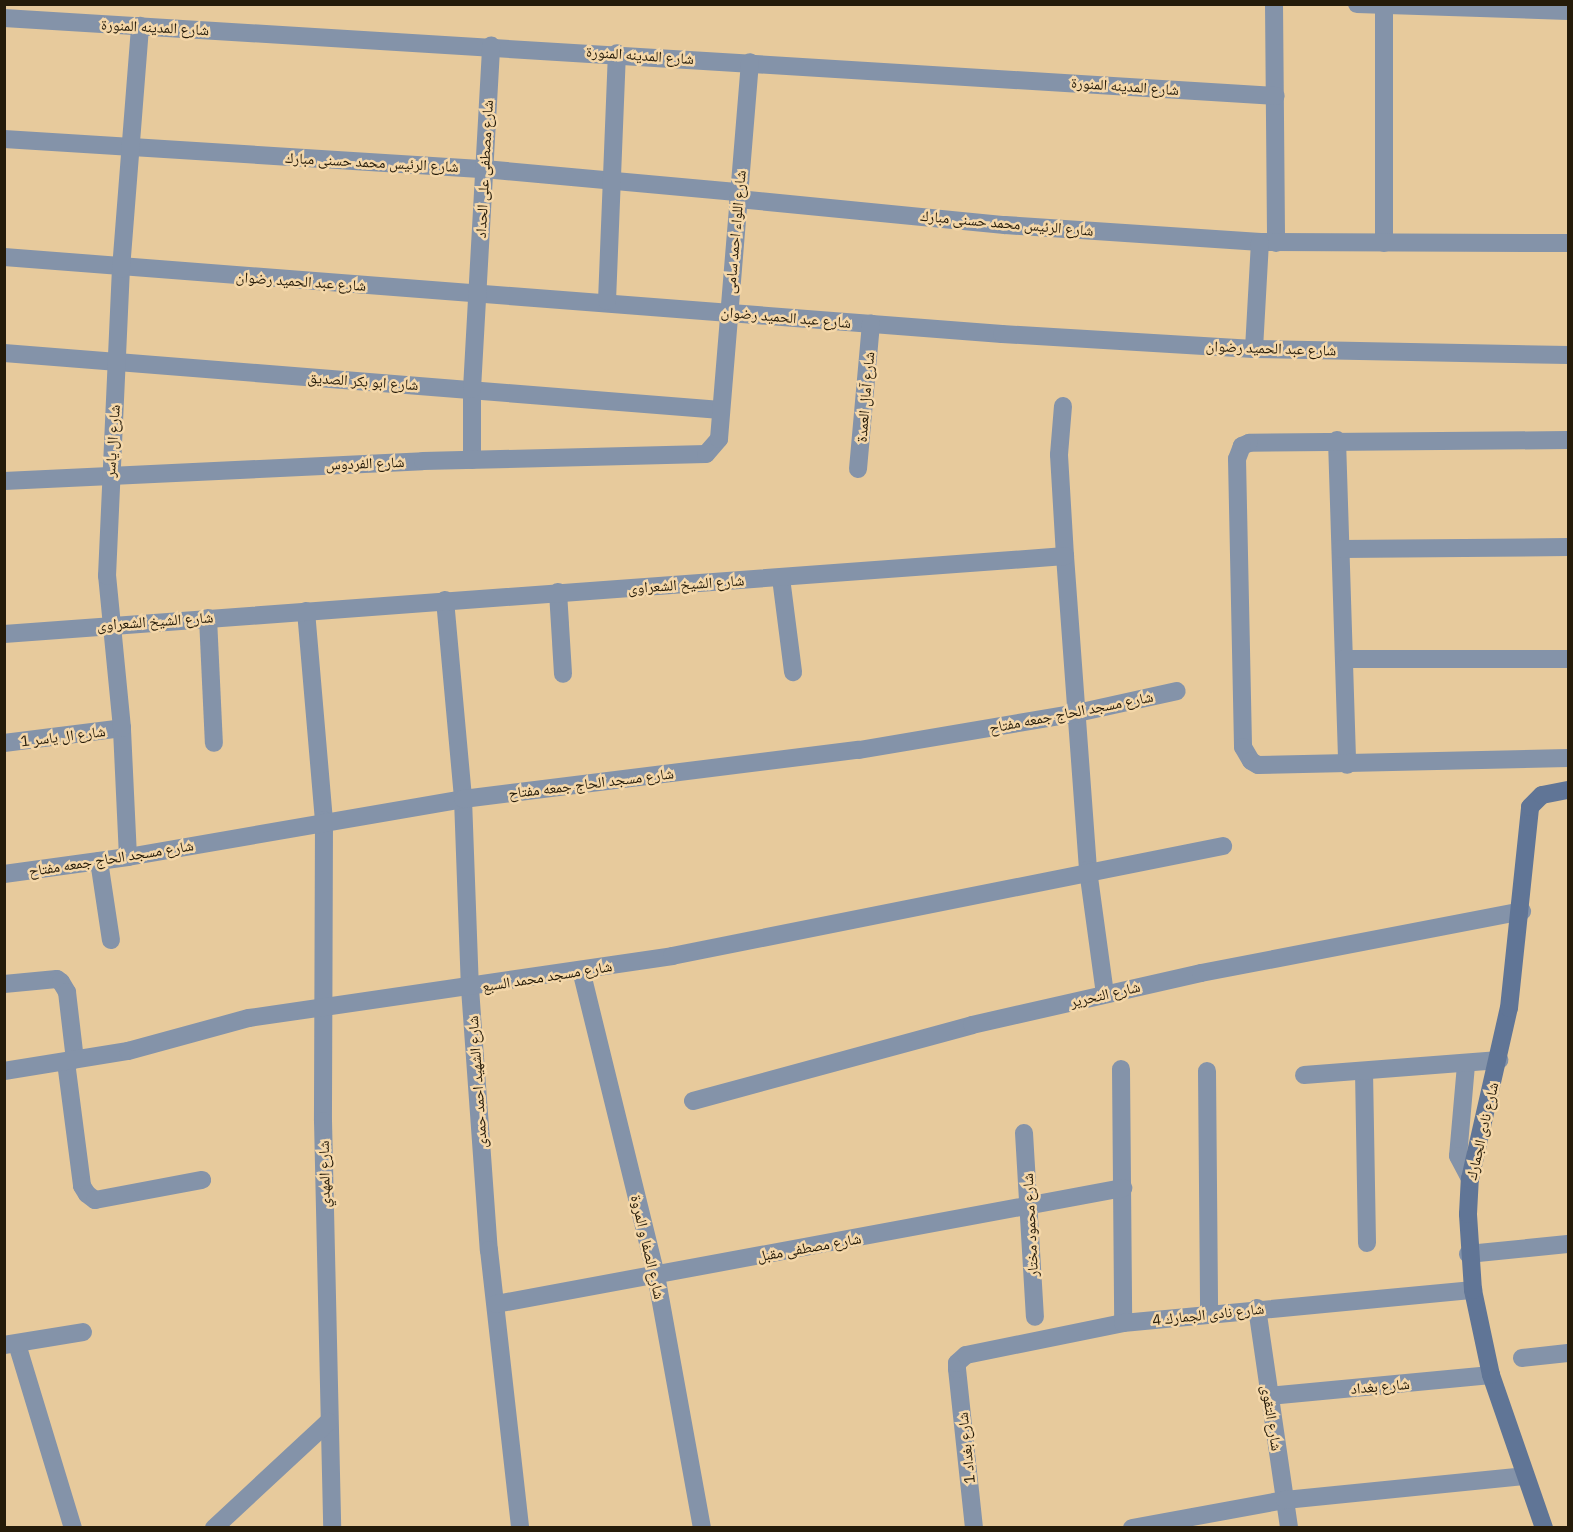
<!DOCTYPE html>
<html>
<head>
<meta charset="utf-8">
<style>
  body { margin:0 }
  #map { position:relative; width:1573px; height:1532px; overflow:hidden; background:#e7ca9c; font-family:"IBM Plex Sans","Noto Naskh Arabic",sans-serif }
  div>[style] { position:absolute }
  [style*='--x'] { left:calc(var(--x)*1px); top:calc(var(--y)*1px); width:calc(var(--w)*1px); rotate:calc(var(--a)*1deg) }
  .street>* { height:18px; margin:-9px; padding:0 9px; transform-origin:9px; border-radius:9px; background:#8493a9 }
  .secondary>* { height:18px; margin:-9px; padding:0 9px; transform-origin:9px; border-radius:9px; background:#607596 }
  span { translate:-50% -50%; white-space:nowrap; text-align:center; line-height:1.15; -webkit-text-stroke:5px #f4d7a9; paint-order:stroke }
  .street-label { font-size:15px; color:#251b09 }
  .frame { position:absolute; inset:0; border:6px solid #251b09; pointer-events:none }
</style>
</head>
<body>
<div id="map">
  <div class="street">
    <i style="--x:1274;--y:4;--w:239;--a:89.5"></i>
    <i style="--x:1357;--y:4;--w:211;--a:1.9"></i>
    <i style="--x:1384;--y:6;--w:237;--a:90"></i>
    <i style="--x:4;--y:18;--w:1274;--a:3.51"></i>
    <i style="--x:4;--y:139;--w:481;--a:3.6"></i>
    <i style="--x:484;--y:169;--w:256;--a:5.2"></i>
    <i style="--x:738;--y:199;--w:268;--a:5.6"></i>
    <i style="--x:1005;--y:225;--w:256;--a:3.8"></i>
    <i style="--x:1260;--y:242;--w:308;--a:0.2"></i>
    <i style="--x:4;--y:257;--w:1001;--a:4.41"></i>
    <i style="--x:1002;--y:334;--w:252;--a:3.4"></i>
    <i style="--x:1254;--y:349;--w:314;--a:1.1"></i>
    <i style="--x:607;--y:301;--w:248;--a:-87.7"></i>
    <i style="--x:1254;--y:349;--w:107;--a:-86.8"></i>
    <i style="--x:4;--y:353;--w:719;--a:4.55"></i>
    <i style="--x:1063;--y:406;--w:49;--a:94.7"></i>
    <i style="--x:1059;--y:455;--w:101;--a:86.6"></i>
    <i style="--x:1065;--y:556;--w:315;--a:85.8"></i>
    <i style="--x:1088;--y:870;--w:125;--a:82.2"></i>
    <i style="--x:1337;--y:440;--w:325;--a:88.2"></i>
    <i style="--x:1568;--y:440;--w:319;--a:179.5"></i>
    <i style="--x:1249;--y:443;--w:8;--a:157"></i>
    <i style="--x:1242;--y:446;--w:14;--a:111"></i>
    <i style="--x:1237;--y:459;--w:288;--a:88.8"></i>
    <i style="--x:1243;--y:747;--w:16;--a:60"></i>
    <i style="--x:1251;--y:761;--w:8;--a:30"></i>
    <i style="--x:1258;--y:765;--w:310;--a:-1.3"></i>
    <i style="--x:472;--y:460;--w:71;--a:-90"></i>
    <i style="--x:472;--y:389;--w:344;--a:-86.8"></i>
    <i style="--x:858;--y:469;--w:146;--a:-84.9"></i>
    <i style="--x:4;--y:481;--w:419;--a:-2.7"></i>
    <i style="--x:423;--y:461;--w:283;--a:-1.4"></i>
    <i style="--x:706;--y:454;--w:20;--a:-49"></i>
    <i style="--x:719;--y:439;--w:378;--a:-85.3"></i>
    <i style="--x:1341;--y:549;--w:227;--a:-0.5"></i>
    <i style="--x:781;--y:578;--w:95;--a:82.7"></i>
    <i style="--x:558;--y:592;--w:82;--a:86.5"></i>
    <i style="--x:445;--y:600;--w:200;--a:84.8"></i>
    <i style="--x:463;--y:799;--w:189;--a:87.9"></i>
    <i style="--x:470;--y:988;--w:263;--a:85.9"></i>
    <i style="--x:489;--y:1250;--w:280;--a:83.6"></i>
    <i style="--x:306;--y:611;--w:210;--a:85.1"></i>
    <i style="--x:324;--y:820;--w:301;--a:90.2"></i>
    <i style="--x:323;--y:1121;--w:407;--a:88.7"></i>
    <i style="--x:208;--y:618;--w:125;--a:87.3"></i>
    <i style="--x:4;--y:634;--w:1064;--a:-4.2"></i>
    <i style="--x:1344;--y:659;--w:224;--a:0"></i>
    <i style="--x:4;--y:743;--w:119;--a:-7.2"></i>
    <i style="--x:128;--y:857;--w:129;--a:-92.7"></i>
    <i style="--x:122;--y:728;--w:153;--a:-95.6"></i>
    <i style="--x:107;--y:576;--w:307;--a:-87.4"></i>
    <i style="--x:121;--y:269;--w:244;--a:-85.5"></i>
    <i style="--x:99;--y:861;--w:80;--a:81.4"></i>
    <i style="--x:4;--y:874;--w:125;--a:-7.8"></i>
    <i style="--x:128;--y:857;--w:340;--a:-9.8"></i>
    <i style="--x:463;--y:799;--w:399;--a:-7.1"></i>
    <i style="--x:859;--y:750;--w:221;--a:-9.6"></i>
    <i style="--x:1077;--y:713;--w:102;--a:-12.4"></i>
    <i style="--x:581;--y:970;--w:314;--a:76.2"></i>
    <i style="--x:656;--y:1275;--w:257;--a:79.7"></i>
    <i style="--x:4;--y:984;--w:53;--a:-5.4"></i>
    <i style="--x:57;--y:979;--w:5;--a:37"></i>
    <i style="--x:61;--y:982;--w:12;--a:59"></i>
    <i style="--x:67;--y:992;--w:68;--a:83.3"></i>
    <i style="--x:66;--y:1062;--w:125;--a:82.6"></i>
    <i style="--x:82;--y:1186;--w:9;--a:58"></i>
    <i style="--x:87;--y:1194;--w:10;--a:37"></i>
    <i style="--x:95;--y:1200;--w:109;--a:-10.6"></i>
    <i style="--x:1466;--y:1065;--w:91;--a:95"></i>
    <i style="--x:1458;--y:1156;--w:26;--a:62"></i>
    <i style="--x:1121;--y:1069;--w:254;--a:89.5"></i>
    <i style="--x:4;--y:1071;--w:126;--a:-9.2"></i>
    <i style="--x:128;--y:1051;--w:125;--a:-15.3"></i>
    <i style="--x:249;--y:1018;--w:428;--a:-8.3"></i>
    <i style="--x:672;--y:956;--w:562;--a:-11.29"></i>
    <i style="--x:1207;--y:1071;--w:243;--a:89.5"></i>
    <i style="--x:1364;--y:1071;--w:172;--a:89"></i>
    <i style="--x:1304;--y:1075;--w:196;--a:-4.4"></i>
    <i style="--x:693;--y:1101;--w:289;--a:-15.2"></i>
    <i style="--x:972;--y:1025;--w:235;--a:-12.8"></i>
    <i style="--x:1201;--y:973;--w:327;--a:-10.9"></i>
    <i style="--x:1024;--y:1133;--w:184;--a:86.6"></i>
    <i style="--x:1468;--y:1254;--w:100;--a:-5.7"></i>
    <i style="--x:496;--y:1304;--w:638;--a:-10.48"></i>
    <i style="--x:1257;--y:1308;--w:222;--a:81.7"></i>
    <i style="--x:17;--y:1344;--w:192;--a:73.1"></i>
    <i style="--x:4;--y:1345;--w:80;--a:-9.3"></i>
    <i style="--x:1522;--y:1358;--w:46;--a:-6.2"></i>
    <i style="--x:1269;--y:1396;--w:223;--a:-5.4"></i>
    <i style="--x:214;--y:1528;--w:156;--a:-42.9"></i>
    <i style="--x:974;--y:1528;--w:160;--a:-96.1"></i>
    <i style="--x:957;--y:1369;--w:6;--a:-90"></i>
    <i style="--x:957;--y:1363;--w:12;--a:-42"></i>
    <i style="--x:966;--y:1355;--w:160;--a:-11.5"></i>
    <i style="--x:1123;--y:1323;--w:352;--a:-5.4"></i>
    <i style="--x:1132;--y:1528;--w:156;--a:-10.4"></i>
    <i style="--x:1285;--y:1500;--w:240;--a:-5.7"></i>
  </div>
  <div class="secondary">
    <i style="--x:1544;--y:1528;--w:162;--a:-109.1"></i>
    <i style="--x:1491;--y:1375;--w:87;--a:-102"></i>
    <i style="--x:1473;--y:1290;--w:76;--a:-93.8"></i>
    <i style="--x:1468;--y:1214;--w:35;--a:-87"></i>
    <i style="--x:1470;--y:1179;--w:175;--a:-77.2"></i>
    <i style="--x:1509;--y:1008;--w:202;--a:-84"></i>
    <i style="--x:1530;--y:807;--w:17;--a:-45"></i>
    <i style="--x:1542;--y:795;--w:26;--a:-11"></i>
  </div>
  <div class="street-label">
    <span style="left:155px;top:27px;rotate:3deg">شارع المدينه المنورة</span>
    <span style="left:640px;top:55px;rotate:4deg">شارع المدينه المنورة</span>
    <span style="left:1125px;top:86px;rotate:4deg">شارع المدينه المنورة</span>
    <span style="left:372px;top:162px;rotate:3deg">شارع الرئيس محمد حسنى مبارك</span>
    <span style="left:484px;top:169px;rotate:-87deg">شارع مصطفى على الحداد</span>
    <span style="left:1007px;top:223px;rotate:5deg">شارع الرئيس محمد حسنى مبارك</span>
    <span style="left:735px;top:232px;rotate:-85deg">شارع اللواء احمد سامى</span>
    <span style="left:301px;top:281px;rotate:4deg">شارع عبد الحميد رضوان</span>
    <span style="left:786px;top:317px;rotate:5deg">شارع عبد الحميد رضوان</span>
    <span style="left:1271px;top:348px;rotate:2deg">شارع عبد الحميد رضوان</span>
    <span style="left:363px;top:381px;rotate:4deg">شارع ابو بكر الصديق</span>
    <span style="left:865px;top:397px;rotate:-85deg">شارع آمال العمدة</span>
    <span style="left:112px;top:441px;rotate:-86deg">شارع ال ياسر</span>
    <span style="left:365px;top:463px;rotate:-2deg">شارع الفردوس</span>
    <span style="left:686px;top:584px;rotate:-4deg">شارع الشيخ الشعراوى</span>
    <span style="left:155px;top:621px;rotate:-4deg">شارع الشيخ الشعراوى</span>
    <span style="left:1071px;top:712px;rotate:-11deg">شارع مسجد الحاج جمعه مفتاح</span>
    <span style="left:63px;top:736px;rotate:-7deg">شارع ال ياسر 1</span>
    <span style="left:591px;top:783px;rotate:-7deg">شارع مسجد الحاج جمعه مفتاح</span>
    <span style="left:111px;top:858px;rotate:-9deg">شارع مسجد الحاج جمعه مفتاح</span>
    <span style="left:547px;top:976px;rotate:-9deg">شارع مسجد محمد السبع</span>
    <span style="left:1105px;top:994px;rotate:-13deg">شارع التحرير</span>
    <span style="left:477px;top:1082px;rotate:-94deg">شارع الشهيد احمد حمدى</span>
    <span style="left:1482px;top:1131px;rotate:-77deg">شارع نادى الجمارك</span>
    <span style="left:324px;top:1174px;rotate:-91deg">شارع المهدي</span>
    <span style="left:1030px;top:1225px;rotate:-93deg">شارع محمود مختار</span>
    <span style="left:648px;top:1247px;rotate:77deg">شارع الصفا و المروة</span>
    <span style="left:809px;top:1247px;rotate:-10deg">شارع مصطفى مقبل</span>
    <span style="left:1208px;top:1314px;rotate:-6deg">شارع نادى الجمارك 4</span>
    <span style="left:1380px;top:1386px;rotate:-5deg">شارع بغداد</span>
    <span style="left:1272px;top:1418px;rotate:81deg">شارع التقوى</span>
    <span style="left:966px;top:1448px;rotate:-96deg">شارع بغداد 1</span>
  </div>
  <div class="frame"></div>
</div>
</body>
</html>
